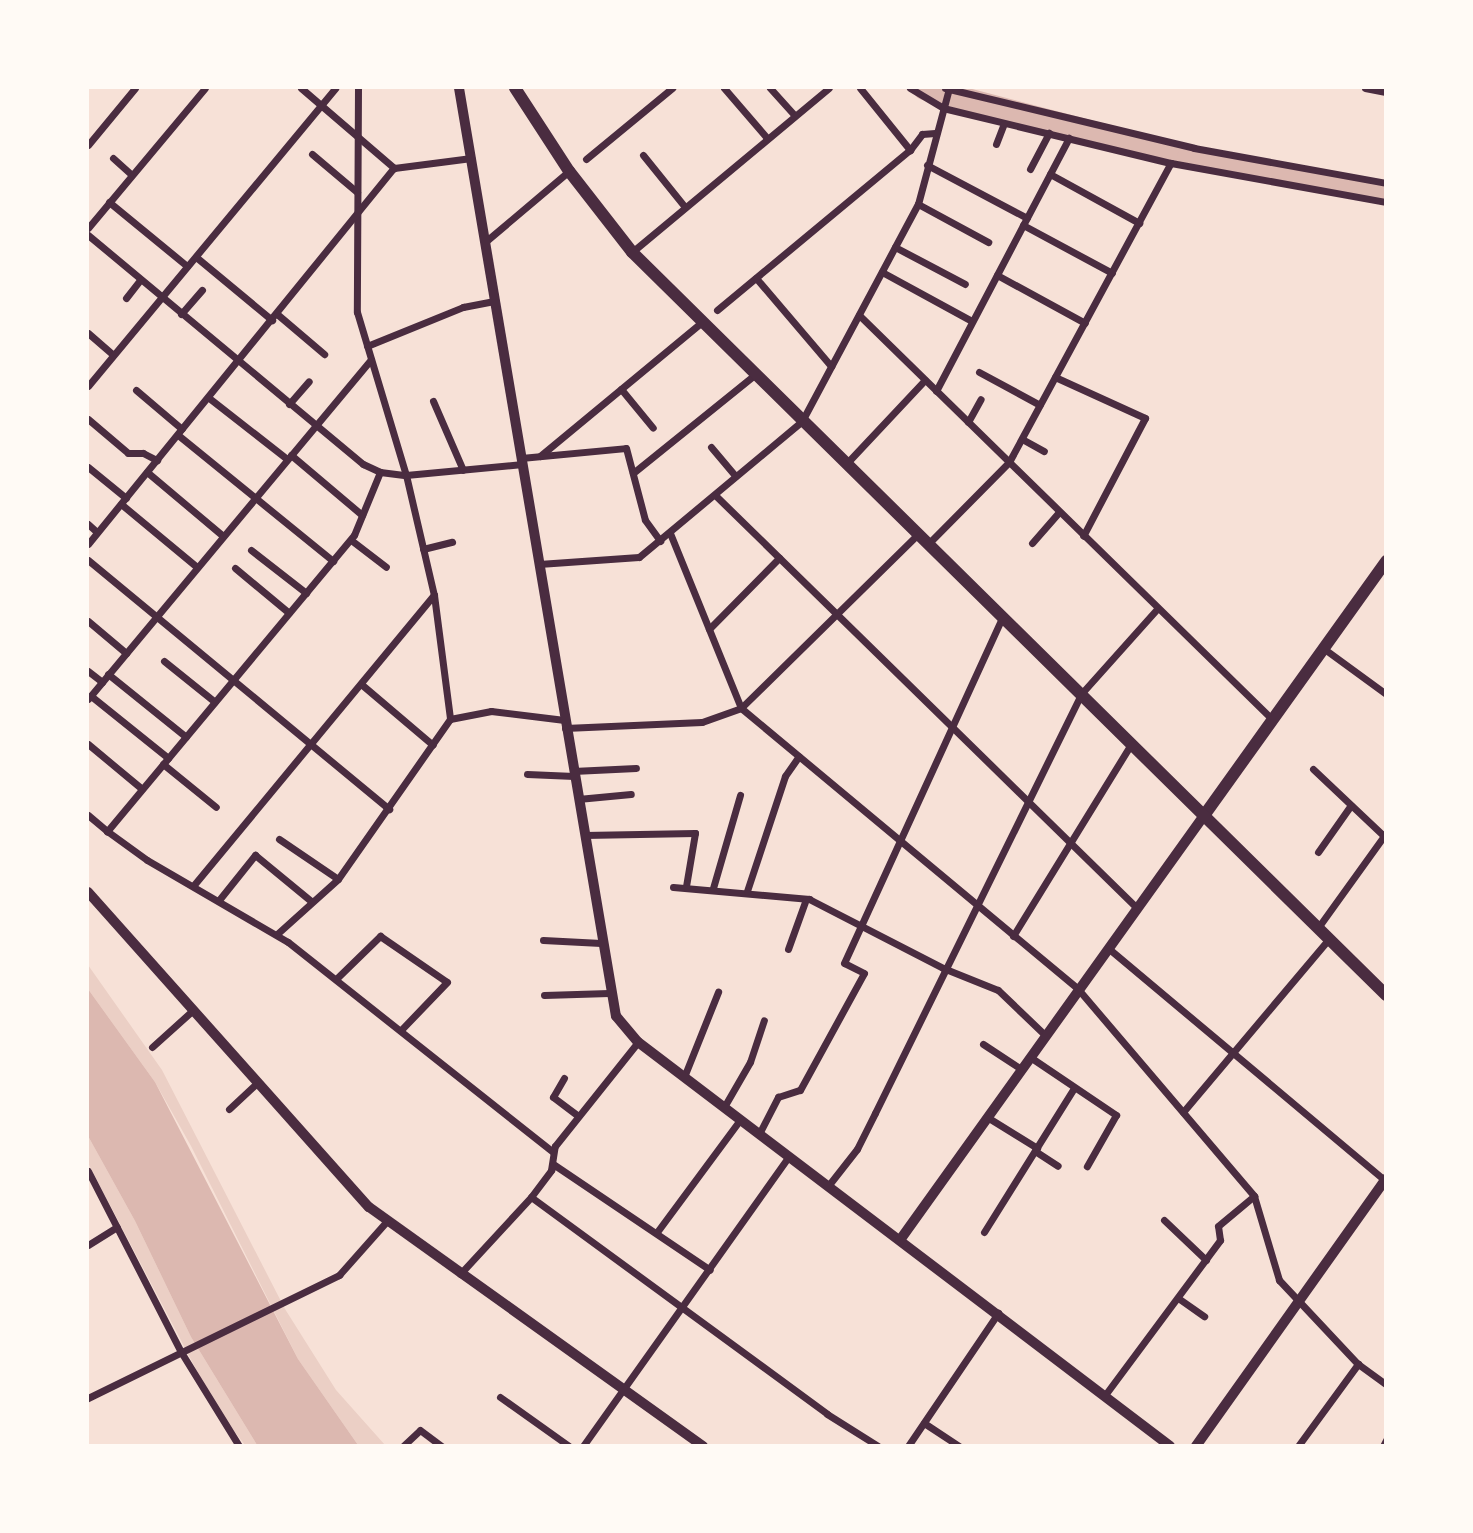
<!DOCTYPE html>
<html>
<head>
<meta charset="utf-8">
<style>
  body { margin:0 }
  #map { position:relative; width:1473px; height:1533px; overflow:hidden; background:#f7e1d7; font-family:"Roboto Condensed",sans-serif }
  div>[style] { position:absolute }
  [style*='--x'] { left:calc(var(--x)*1px); top:calc(var(--y)*1px); width:calc(var(--w)*1px); rotate:calc(var(--a)*1deg) }
  .green>* { inset:0; background:#ebcfc5 }
  .water>* { inset:0; background:#dcb8b0 }
  .river>* { height:23px; margin:-11.5px; padding:0 11.5px; transform-origin:11.5px; border-radius:11.5px; background:#dcb8b0 }
  .minor>* { height:7px; margin:-3.5px; padding:0 3.5px; transform-origin:3.5px; border-radius:3.5px; background:#4a2c40 }
  .tertiary>* { height:10px; margin:-5px; padding:0 5px; transform-origin:5px; border-radius:5px; background:#4a2c40 }
  .secondary>* { height:10px; margin:-5px; padding:0 5px; transform-origin:5px; border-radius:5px; background:#4a2c40 }
  .primary>* { height:12px; margin:-6px; padding:0 6px; transform-origin:6px; border-radius:6px; background:#4a2c40 }
  .trunk>* { height:12px; margin:-6px; padding:0 6px; transform-origin:6px; border-radius:6px; background:#4a2c40 }
  span { translate:-50% -50%; white-space:nowrap; text-align:center; line-height:1.15; -webkit-text-stroke:7px #fffaf5; paint-order:stroke }
  .frame { position:absolute; inset:0; border:89px solid #fffaf5; pointer-events:none }
</style>
</head>
<body>
<div id="map">
  <div class="green">
    <i style="clip-path:polygon(88px 965px,162px 1070px,285px 1309px,336px 1390px,385px 1445px,358px 1445px,298px 1359px,191px 1146px,155px 1082px,88px 989px)"></i>
    <i style="clip-path:polygon(88px 1136px,135px 1221px,191px 1337px,257px 1445px,245px 1445px,217px 1409px,88px 1163px)"></i>
  </div>
  <div class="water">
    <i style="clip-path:polygon(88px 989px,155px 1082px,298px 1359px,358px 1445px,257px 1445px,191px 1337px,135px 1221px,88px 1136px)"></i>
  </div>
  <div class="river">
    <i style="--x:924;--y:88;--w:273;--a:14.6"></i>
    <i style="--x:1188;--y:157;--w:201;--a:10.3"></i>
  </div>
  <div class="minor">
    <i style="--x:301;--y:88;--w:123;--a:40.7"></i>
    <i style="--x:358;--y:88;--w:224;--a:90.3"></i>
    <i style="--x:357;--y:312;--w:170;--a:73.3"></i>
    <i style="--x:406;--y:475;--w:123;--a:76.9"></i>
    <i style="--x:434;--y:595;--w:125;--a:82.6"></i>
    <i style="--x:450;--y:719;--w:42;--a:-11"></i>
    <i style="--x:491;--y:711;--w:74;--a:7"></i>
    <i style="--x:724;--y:88;--w:66;--a:49.3"></i>
    <i style="--x:770;--y:88;--w:36;--a:48"></i>
    <i style="--x:860;--y:88;--w:80;--a:51.1"></i>
    <i style="--x:910;--y:88;--w:39;--a:31"></i>
    <i style="--x:943;--y:108;--w:235;--a:13.6"></i>
    <i style="--x:1171;--y:163;--w:219;--a:10.3"></i>
    <i style="--x:945;--y:88;--w:256;--a:13.5"></i>
    <i style="--x:1194;--y:148;--w:195;--a:10.3"></i>
    <i style="--x:1365;--y:88;--w:21;--a:11"></i>
    <i style="--x:996;--y:144;--w:22;--a:-69"></i>
    <i style="--x:88;--y:145;--w:74;--a:-50.5"></i>
    <i style="--x:312;--y:154;--w:59;--a:40.2"></i>
    <i style="--x:643;--y:155;--w:67;--a:51.1"></i>
    <i style="--x:113;--y:158;--w:25;--a:42"></i>
    <i style="--x:586;--y:159;--w:112;--a:-39.5"></i>
    <i style="--x:927;--y:165;--w:113;--a:27.9"></i>
    <i style="--x:1030;--y:169;--w:41;--a:-62.2"></i>
    <i style="--x:1050;--y:174;--w:102;--a:28.8"></i>
    <i style="--x:109;--y:202;--w:101;--a:39.4"></i>
    <i style="--x:918;--y:204;--w:80;--a:28.5"></i>
    <i style="--x:1023;--y:225;--w:101;--a:28.3"></i>
    <i style="--x:88;--y:228;--w:182;--a:-50.1"></i>
    <i style="--x:88;--y:235;--w:358;--a:39.8"></i>
    <i style="--x:363;--y:464;--w:19;--a:25"></i>
    <i style="--x:380;--y:472;--w:26;--a:7"></i>
    <i style="--x:406;--y:475;--w:117;--a:-5.4"></i>
    <i style="--x:485;--y:242;--w:110;--a:-40.2"></i>
    <i style="--x:895;--y:247;--w:79;--a:27.9"></i>
    <i style="--x:632;--y:252;--w:256;--a:-39.8"></i>
    <i style="--x:196;--y:257;--w:99;--a:39.7"></i>
    <i style="--x:882;--y:272;--w:102;--a:28.6"></i>
    <i style="--x:997;--y:275;--w:100;--a:28.6"></i>
    <i style="--x:756;--y:278;--w:116;--a:49.6"></i>
    <i style="--x:126;--y:298;--w:23;--a:-52"></i>
    <i style="--x:717;--y:310;--w:251;--a:-39.7"></i>
    <i style="--x:910;--y:150;--w:20;--a:-53"></i>
    <i style="--x:922;--y:134;--w:13;--a:-4"></i>
    <i style="--x:181;--y:314;--w:32;--a:-49"></i>
    <i style="--x:277;--y:314;--w:62;--a:40.4"></i>
    <i style="--x:859;--y:315;--w:578;--a:44.37"></i>
    <i style="--x:88;--y:333;--w:33;--a:41"></i>
    <i style="--x:367;--y:346;--w:104;--a:-22.1"></i>
    <i style="--x:463;--y:307;--w:33;--a:-11"></i>
    <i style="--x:979;--y:372;--w:69;--a:28.4"></i>
    <i style="--x:1055;--y:377;--w:99;--a:24.5"></i>
    <i style="--x:1145;--y:418;--w:133;--a:117.7"></i>
    <i style="--x:88;--y:386;--w:387;--a:-50.3"></i>
    <i style="--x:621;--y:389;--w:50;--a:50.6"></i>
    <i style="--x:136;--y:390;--w:60;--a:40.3"></i>
    <i style="--x:936;--y:391;--w:286;--a:-62.3"></i>
    <i style="--x:209;--y:398;--w:99;--a:38"></i>
    <i style="--x:433;--y:401;--w:75;--a:66.5"></i>
    <i style="--x:289;--y:404;--w:30;--a:-49"></i>
    <i style="--x:88;--y:419;--w:52;--a:40.4"></i>
    <i style="--x:128;--y:453;--w:15;--a:0"></i>
    <i style="--x:143;--y:453;--w:16;--a:27"></i>
    <i style="--x:968;--y:422;--w:26;--a:-61"></i>
    <i style="--x:178;--y:435;--w:200;--a:39.1"></i>
    <i style="--x:1022;--y:439;--w:25;--a:29"></i>
    <i style="--x:711;--y:447;--w:38;--a:50"></i>
    <i style="--x:291;--y:455;--w:93;--a:40.2"></i>
    <i style="--x:540;--y:456;--w:209;--a:-39.6"></i>
    <i style="--x:521;--y:458;--w:105;--a:-5.4"></i>
    <i style="--x:626;--y:448;--w:74;--a:75.2"></i>
    <i style="--x:645;--y:520;--w:26;--a:54"></i>
    <i style="--x:846;--y:464;--w:115;--a:-46.8"></i>
    <i style="--x:88;--y:467;--w:49;--a:39.2"></i>
    <i style="--x:147;--y:472;--w:99;--a:40.1"></i>
    <i style="--x:380;--y:472;--w:68;--a:112.4"></i>
    <i style="--x:354;--y:535;--w:386;--a:129.8"></i>
    <i style="--x:107;--y:831;--w:49;--a:35.9"></i>
    <i style="--x:147;--y:860;--w:163;--a:30.2"></i>
    <i style="--x:288;--y:942;--w:337;--a:38.4"></i>
    <i style="--x:633;--y:473;--w:154;--a:-38.9"></i>
    <i style="--x:715;--y:495;--w:590;--a:44.38"></i>
    <i style="--x:121;--y:504;--w:99;--a:39.7"></i>
    <i style="--x:88;--y:524;--w:12;--a:42"></i>
    <i style="--x:917;--y:535;--w:247;--a:135.5"></i>
    <i style="--x:741;--y:708;--w:439;--a:39.8"></i>
    <i style="--x:1078;--y:989;--w:272;--a:49.6"></i>
    <i style="--x:1254;--y:1196;--w:88;--a:73.4"></i>
    <i style="--x:1279;--y:1280;--w:115;--a:46.8"></i>
    <i style="--x:1358;--y:1364;--w:34;--a:36"></i>
    <i style="--x:351;--y:540;--w:44;--a:37.6"></i>
    <i style="--x:1032;--y:543;--w:41;--a:-48.9"></i>
    <i style="--x:88;--y:544;--w:485;--a:-50.9"></i>
    <i style="--x:394;--y:168;--w:78;--a:-7.4"></i>
    <i style="--x:927;--y:545;--w:117;--a:-45.3"></i>
    <i style="--x:1009;--y:462;--w:340;--a:-61.6"></i>
    <i style="--x:423;--y:549;--w:30;--a:-14"></i>
    <i style="--x:251;--y:550;--w:70;--a:38"></i>
    <i style="--x:88;--y:560;--w:391;--a:39.6"></i>
    <i style="--x:539;--y:564;--w:100;--a:-4"></i>
    <i style="--x:639;--y:557;--w:212;--a:-39.8"></i>
    <i style="--x:802;--y:421;--w:246;--a:-61.9"></i>
    <i style="--x:918;--y:204;--w:120;--a:-75"></i>
    <i style="--x:235;--y:568;--w:70;--a:39.8"></i>
    <i style="--x:88;--y:621;--w:50;--a:40.1"></i>
    <i style="--x:709;--y:629;--w:100;--a:-45.4"></i>
    <i style="--x:1323;--y:648;--w:78;--a:36.1"></i>
    <i style="--x:164;--y:661;--w:65;--a:38.8"></i>
    <i style="--x:88;--y:671;--w:18;--a:38"></i>
    <i style="--x:108;--y:674;--w:100;--a:38.9"></i>
    <i style="--x:361;--y:684;--w:94;--a:40.3"></i>
    <i style="--x:91;--y:696;--w:99;--a:38.8"></i>
    <i style="--x:88;--y:699;--w:442;--a:-50.2"></i>
    <i style="--x:565;--y:728;--w:137;--a:-2.5"></i>
    <i style="--x:702;--y:722;--w:41;--a:-19.7"></i>
    <i style="--x:741;--y:708;--w:189;--a:-112.1"></i>
    <i style="--x:88;--y:744;--w:70;--a:39.8"></i>
    <i style="--x:163;--y:764;--w:68;--a:39.1"></i>
    <i style="--x:1313;--y:769;--w:99;--a:43.4"></i>
    <i style="--x:573;--y:771;--w:63;--a:-2.7"></i>
    <i style="--x:527;--y:774;--w:47;--a:2.4"></i>
    <i style="--x:578;--y:799;--w:53;--a:-5.4"></i>
    <i style="--x:88;--y:815;--w:25;--a:40"></i>
    <i style="--x:584;--y:835;--w:111;--a:-1"></i>
    <i style="--x:695;--y:833;--w:54;--a:99.6"></i>
    <i style="--x:279;--y:839;--w:71;--a:34.1"></i>
    <i style="--x:1318;--y:852;--w:57;--a:-54.9"></i>
    <i style="--x:193;--y:886;--w:378;--a:-50.4"></i>
    <i style="--x:673;--y:887;--w:137;--a:5"></i>
    <i style="--x:809;--y:899;--w:151;--a:27.2"></i>
    <i style="--x:943;--y:968;--w:59;--a:21.8"></i>
    <i style="--x:998;--y:990;--w:65;--a:43.8"></i>
    <i style="--x:713;--y:888;--w:97;--a:-73.8"></i>
    <i style="--x:747;--y:891;--w:121;--a:-71.7"></i>
    <i style="--x:785;--y:776;--w:24;--a:-55"></i>
    <i style="--x:219;--y:900;--w:58;--a:-51.3"></i>
    <i style="--x:255;--y:855;--w:72;--a:39.4"></i>
    <i style="--x:1317;--y:929;--w:118;--a:-54.3"></i>
    <i style="--x:277;--y:934;--w:82;--a:-42"></i>
    <i style="--x:338;--y:879;--w:195;--a:-55"></i>
    <i style="--x:1013;--y:936;--w:225;--a:-58.4"></i>
    <i style="--x:543;--y:940;--w:58;--a:3"></i>
    <i style="--x:1108;--y:948;--w:363;--a:40"></i>
    <i style="--x:788;--y:949;--w:53;--a:-70.2"></i>
    <i style="--x:336;--y:979;--w:62;--a:-44.3"></i>
    <i style="--x:380;--y:936;--w:81;--a:34.5"></i>
    <i style="--x:447;--y:982;--w:66;--a:133.8"></i>
    <i style="--x:544;--y:995;--w:65;--a:-1.8"></i>
    <i style="--x:983;--y:1044;--w:45;--a:33.3"></i>
    <i style="--x:152;--y:1047;--w:54;--a:-42"></i>
    <i style="--x:1030;--y:1057;--w:104;--a:34"></i>
    <i style="--x:1116;--y:1115;--w:59;--a:119.6"></i>
    <i style="--x:684;--y:1077;--w:92;--a:-68.2"></i>
    <i style="--x:564;--y:1078;--w:22;--a:120"></i>
    <i style="--x:553;--y:1097;--w:31;--a:37"></i>
    <i style="--x:724;--y:1107;--w:52;--a:-60"></i>
    <i style="--x:750;--y:1062;--w:44;--a:-71.6"></i>
    <i style="--x:229;--y:1109;--w:37;--a:-43"></i>
    <i style="--x:1183;--y:1112;--w:225;--a:-49.9"></i>
    <i style="--x:987;--y:1117;--w:59;--a:31.8"></i>
    <i style="--x:759;--y:1134;--w:42;--a:-62.8"></i>
    <i style="--x:778;--y:1097;--w:23;--a:-18"></i>
    <i style="--x:800;--y:1090;--w:133;--a:-61.3"></i>
    <i style="--x:864;--y:973;--w:22;--a:-153"></i>
    <i style="--x:844;--y:963;--w:379;--a:-65.4"></i>
    <i style="--x:1035;--y:1151;--w:27;--a:33"></i>
    <i style="--x:553;--y:1164;--w:189;--a:34"></i>
    <i style="--x:88;--y:1171;--w:203;--a:62.8"></i>
    <i style="--x:181;--y:1352;--w:110;--a:58.3"></i>
    <i style="--x:828;--y:1186;--w:47;--a:-51.9"></i>
    <i style="--x:857;--y:1149;--w:40;--a:-63.4"></i>
    <i style="--x:875;--y:1113;--w:467;--a:-63.8"></i>
    <i style="--x:1081;--y:694;--w:114;--a:-48.2"></i>
    <i style="--x:531;--y:1197;--w:367;--a:36.2"></i>
    <i style="--x:827;--y:1414;--w:60;--a:32.1"></i>
    <i style="--x:1164;--y:1220;--w:58;--a:43.6"></i>
    <i style="--x:657;--y:1232;--w:139;--a:-53.5"></i>
    <i style="--x:984;--y:1232;--w:170;--a:-58"></i>
    <i style="--x:88;--y:1245;--w:34;--a:-32"></i>
    <i style="--x:460;--y:1274;--w:105;--a:-47.3"></i>
    <i style="--x:531;--y:1197;--w:34;--a:-53"></i>
    <i style="--x:551;--y:1170;--w:24;--a:-81"></i>
    <i style="--x:555;--y:1146;--w:133;--a:-51.4"></i>
    <i style="--x:1178;--y:1298;--w:32;--a:35"></i>
    <i style="--x:1105;--y:1395;--w:193;--a:-53.4"></i>
    <i style="--x:1220;--y:1240;--w:14;--a:-98"></i>
    <i style="--x:1218;--y:1226;--w:47;--a:-39.8"></i>
    <i style="--x:500;--y:1397;--w:85;--a:35.4"></i>
    <i style="--x:88;--y:1398;--w:280;--a:-26.1"></i>
    <i style="--x:339;--y:1275;--w:71;--a:-48.4"></i>
    <i style="--x:924;--y:1423;--w:42;--a:33.3"></i>
    <i style="--x:403;--y:1446;--w:23;--a:-43"></i>
    <i style="--x:420;--y:1430;--w:26;--a:37"></i>
    <i style="--x:583;--y:1446;--w:356;--a:-54.6"></i>
    <i style="--x:908;--y:1446;--w:161;--a:-55.9"></i>
    <i style="--x:1298;--y:1446;--w:102;--a:-53.8"></i>
    <i style="--x:1383;--y:1446;--w:7;--a:-63"></i>
  </div>
  <div class="tertiary">
    <i style="--x:459;--y:88;--w:941;--a:80.4"></i>
    <i style="--x:616;--y:1016;--w:34;--a:50"></i>
    <i style="--x:638;--y:1042;--w:668;--a:37.21"></i>
    <i style="--x:900;--y:1240;--w:520;--a:-54.39"></i>
  </div>
  <div class="secondary">
    <i style="--x:88;--y:892;--w:422;--a:48.3"></i>
    <i style="--x:369;--y:1207;--w:411;--a:35.6"></i>
    <i style="--x:1196;--y:1446;--w:328;--a:-54.6"></i>
  </div>
  <div class="primary">
    <i style="--x:1203;--y:817;--w:315;--a:-54.4"></i>
  </div>
  <div class="trunk">
    <i style="--x:515;--y:88;--w:99;--a:57"></i>
    <i style="--x:569;--y:171;--w:103;--a:52.1"></i>
    <i style="--x:632;--y:252;--w:1059;--a:44.58"></i>
  </div>
  <div class="frame"></div>
</div>
</body>
</html>
